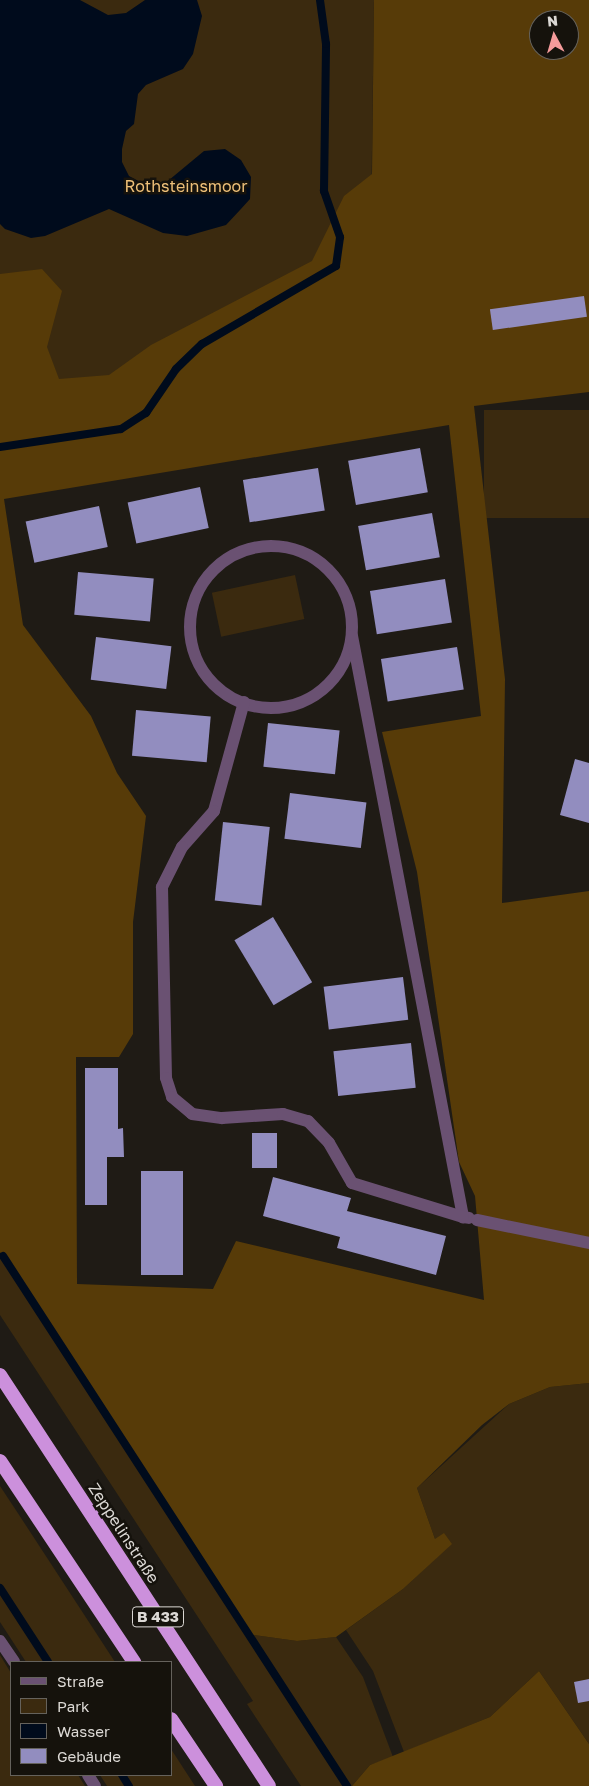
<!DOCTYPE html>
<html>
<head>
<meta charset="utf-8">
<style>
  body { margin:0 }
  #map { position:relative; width:589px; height:1786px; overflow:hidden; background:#1f1b15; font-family:"Golos Text",sans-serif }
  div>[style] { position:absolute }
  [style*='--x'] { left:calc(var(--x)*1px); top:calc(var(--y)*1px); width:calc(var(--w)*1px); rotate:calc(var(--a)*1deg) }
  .green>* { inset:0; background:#3b2a0f; transform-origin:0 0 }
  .forest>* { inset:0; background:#573b08 }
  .water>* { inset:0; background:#000b1c }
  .stream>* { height:8px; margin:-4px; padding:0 4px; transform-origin:4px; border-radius:4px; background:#000b1c }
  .building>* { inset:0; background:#928dbf; transform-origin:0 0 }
  .service>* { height:12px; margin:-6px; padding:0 6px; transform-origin:6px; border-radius:6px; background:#6a5172 }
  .service>.ring { margin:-6px; padding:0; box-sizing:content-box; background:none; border:12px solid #6a5172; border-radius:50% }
  .minor>* { height:12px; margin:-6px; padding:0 6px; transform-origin:6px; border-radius:6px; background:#6a5172 }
  .trunk>* { height:14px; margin:-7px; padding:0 7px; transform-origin:7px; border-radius:7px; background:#cc90dc }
  span { translate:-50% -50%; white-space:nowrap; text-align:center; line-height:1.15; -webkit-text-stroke:5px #15120c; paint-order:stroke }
  .shield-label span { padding:1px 4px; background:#15120c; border:1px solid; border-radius:4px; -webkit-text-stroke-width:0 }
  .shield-label { font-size:15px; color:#dcd9d5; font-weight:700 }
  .park-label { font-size:16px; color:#eec079 }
  .street-label { font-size:16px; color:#dcd9d5 }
  .legend { position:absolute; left:10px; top:1661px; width:162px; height:115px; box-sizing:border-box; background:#15120c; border:1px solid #65625c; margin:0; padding:6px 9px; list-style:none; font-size:15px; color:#dcd9d5 }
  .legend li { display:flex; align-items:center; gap:10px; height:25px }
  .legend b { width:25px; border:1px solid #65625c }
  .north { position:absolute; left:529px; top:10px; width:50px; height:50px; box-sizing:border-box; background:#15120c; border:1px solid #65625c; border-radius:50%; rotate:354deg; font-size:14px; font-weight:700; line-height:20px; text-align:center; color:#dcd9d5 }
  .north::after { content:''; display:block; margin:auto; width:18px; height:22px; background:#f59b9b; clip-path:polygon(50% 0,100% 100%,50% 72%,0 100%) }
</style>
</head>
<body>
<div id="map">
  <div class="green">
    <i style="clip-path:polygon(0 0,374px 0,369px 374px,0 453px)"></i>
    <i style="left:589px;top:410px;width:108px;height:105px;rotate:90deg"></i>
    <i style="left:295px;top:575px;width:45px;height:85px;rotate:78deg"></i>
    <i style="clip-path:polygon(0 1252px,246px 1634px,297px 1641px,336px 1637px,363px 1677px,393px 1757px,370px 1765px,352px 1786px,301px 1786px,247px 1704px,253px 1701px,0 1315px)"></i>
    <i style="clip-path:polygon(589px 1383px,589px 1744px,539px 1671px,490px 1717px,404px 1752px,373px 1671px,346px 1630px,403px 1589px,451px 1544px,435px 1539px,417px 1488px,509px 1404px,550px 1387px)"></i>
    <i style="clip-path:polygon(0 1486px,25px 1524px,115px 1662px,26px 1662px,0 1622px)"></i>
    <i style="clip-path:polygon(0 1655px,11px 1673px,11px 1775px,78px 1775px,85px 1786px,0 1786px)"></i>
    <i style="clip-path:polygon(171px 1749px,195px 1786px,107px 1786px,100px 1775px,171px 1775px)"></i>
  </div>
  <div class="forest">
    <i style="clip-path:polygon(evenodd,374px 0,589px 0,589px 392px,474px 406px,505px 679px,502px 903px,589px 891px,589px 1383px,550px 1387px,509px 1404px,482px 1425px,417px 1488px,435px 1539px,444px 1533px,452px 1544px,403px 1589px,336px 1637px,297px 1641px,246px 1634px,0 1252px,0 274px,42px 269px,62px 291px,47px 347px,59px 379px,109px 375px,151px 345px,312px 261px,344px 196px,372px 174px,374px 0,539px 20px,569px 20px,569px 50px,539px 50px,539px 20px,374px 0,449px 425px,481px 716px,382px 732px,417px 872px,459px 1162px,475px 1196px,484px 1300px,236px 1241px,213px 1289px,77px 1284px,76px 1057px,119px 1057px,133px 1034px,133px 922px,146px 816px,117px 773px,91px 716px,23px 625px,4px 499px,449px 425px)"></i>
    <i style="clip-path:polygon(539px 1671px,589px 1744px,589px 1786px,352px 1786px,370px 1765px,490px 1717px)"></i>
  </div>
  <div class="water">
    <i style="clip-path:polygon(0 0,80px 0,108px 15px,126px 13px,145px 0,197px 0,202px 16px,193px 54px,183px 69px,146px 85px,138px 94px,134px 124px,126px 131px,122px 149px,122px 162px,129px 176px,146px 185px,163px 185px,204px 151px,225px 149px,241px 160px,251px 177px,250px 199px,240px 210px,226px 225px,187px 236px,163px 233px,109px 209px,45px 236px,31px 238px,5px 229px,0 224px)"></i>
  </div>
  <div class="stream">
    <i style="--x:0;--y:447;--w:122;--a:-8.5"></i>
    <i style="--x:121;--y:429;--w:30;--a:-33"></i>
    <i style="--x:146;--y:413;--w:53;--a:-55.7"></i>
    <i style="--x:176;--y:369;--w:36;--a:-44"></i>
    <i style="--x:202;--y:344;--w:155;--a:-30.2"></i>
    <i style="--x:336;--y:266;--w:29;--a:-82"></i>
    <i style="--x:340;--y:237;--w:49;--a:-109.2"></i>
    <i style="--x:324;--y:191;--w:147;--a:-89.2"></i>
    <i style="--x:326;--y:44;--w:44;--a:-97.8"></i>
    <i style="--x:3;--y:1256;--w:632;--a:57.01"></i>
    <i style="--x:0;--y:1588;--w:88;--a:57"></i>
    <i style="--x:122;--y:1775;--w:13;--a:58"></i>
  </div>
  <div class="building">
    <i style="left:584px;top:296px;width:21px;height:95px;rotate:82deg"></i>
    <i style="left:420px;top:448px;width:45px;height:73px;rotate:80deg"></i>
    <i style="left:318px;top:468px;width:43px;height:76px;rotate:81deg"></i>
    <i style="left:200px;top:487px;width:42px;height:74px;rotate:78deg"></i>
    <i style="left:99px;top:506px;width:42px;height:75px;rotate:78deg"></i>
    <i style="left:432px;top:513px;width:45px;height:75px;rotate:80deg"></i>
    <i style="left:78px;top:572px;width:76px;height:43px;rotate:5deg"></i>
    <i style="left:445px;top:579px;width:44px;height:76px;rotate:81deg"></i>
    <i style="left:96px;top:637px;width:76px;height:43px;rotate:7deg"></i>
    <i style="left:457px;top:647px;width:43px;height:77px;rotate:81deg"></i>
    <i style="left:136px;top:710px;width:75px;height:46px;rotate:5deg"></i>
    <i style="left:268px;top:723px;width:72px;height:44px;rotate:6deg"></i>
    <i style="clip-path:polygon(575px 759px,589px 763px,589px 823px,560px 815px)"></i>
    <i style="left:290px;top:793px;width:77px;height:46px;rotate:7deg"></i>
    <i style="left:223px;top:822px;width:47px;height:79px;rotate:6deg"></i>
    <i style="left:273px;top:917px;width:76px;height:45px;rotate:59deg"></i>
    <i style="left:403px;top:977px;width:43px;height:80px;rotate:83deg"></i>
    <i style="left:411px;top:1043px;width:45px;height:78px;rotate:84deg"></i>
    <i style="clip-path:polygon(85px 1068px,118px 1068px,118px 1129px,123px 1128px,124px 1157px,107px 1157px,107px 1205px,85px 1205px)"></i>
    <i style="left:252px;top:1133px;width:25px;height:35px"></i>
    <i style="left:141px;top:1171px;width:42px;height:104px"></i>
    <i style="clip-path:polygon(273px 1177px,351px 1198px,347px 1211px,446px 1236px,436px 1275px,337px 1248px,340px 1237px,263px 1216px)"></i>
    <i style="clip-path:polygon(589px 1679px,589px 1701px,578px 1703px,574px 1682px)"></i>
  </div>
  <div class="service">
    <i class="ring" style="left:190px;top:546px;width:150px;height:150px"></i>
    <i style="--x:352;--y:636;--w:592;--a:79.18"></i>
    <i style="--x:463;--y:1217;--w:6;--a:9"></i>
    <i style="--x:244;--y:702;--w:113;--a:105.4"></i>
    <i style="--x:214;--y:811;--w:48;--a:131.6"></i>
    <i style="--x:182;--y:847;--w:45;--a:116.6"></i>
    <i style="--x:162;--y:887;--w:191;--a:88.8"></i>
    <i style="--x:166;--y:1078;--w:20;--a:72"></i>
    <i style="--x:172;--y:1097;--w:26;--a:40"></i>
    <i style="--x:192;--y:1114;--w:30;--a:8"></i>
    <i style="--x:222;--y:1118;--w:61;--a:-3.8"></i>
    <i style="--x:283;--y:1114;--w:26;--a:16"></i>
    <i style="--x:308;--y:1121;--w:30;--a:46"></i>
    <i style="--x:329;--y:1143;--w:46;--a:60.1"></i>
    <i style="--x:352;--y:1183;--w:116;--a:17"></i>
    <i style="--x:0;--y:1641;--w:25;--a:56"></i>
    <i style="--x:88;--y:1775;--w:13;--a:58"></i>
  </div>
  <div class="minor">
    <i style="--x:477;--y:1220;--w:114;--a:11.6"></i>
  </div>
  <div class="trunk">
    <i style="--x:0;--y:1375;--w:491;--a:56.8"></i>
    <i style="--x:0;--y:1461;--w:242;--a:56.3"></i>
    <i style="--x:171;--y:1719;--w:81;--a:56.1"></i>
  </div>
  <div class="shield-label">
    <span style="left:158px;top:1617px">B 433</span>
  </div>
  <div class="park-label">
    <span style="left:186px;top:186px">Rothsteinsmoor</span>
  </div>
  <div class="street-label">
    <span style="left:124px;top:1533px;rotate:57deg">Zeppelinstraße</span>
  </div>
  <ul class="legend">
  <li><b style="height:6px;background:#6a5172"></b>Straße</li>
  <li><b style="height:14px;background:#3b2a0f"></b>Park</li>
  <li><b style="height:14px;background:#000b1c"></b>Wasser</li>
  <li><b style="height:14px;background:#928dbf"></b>Gebäude</li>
  </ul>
  <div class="north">N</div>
</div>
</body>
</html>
